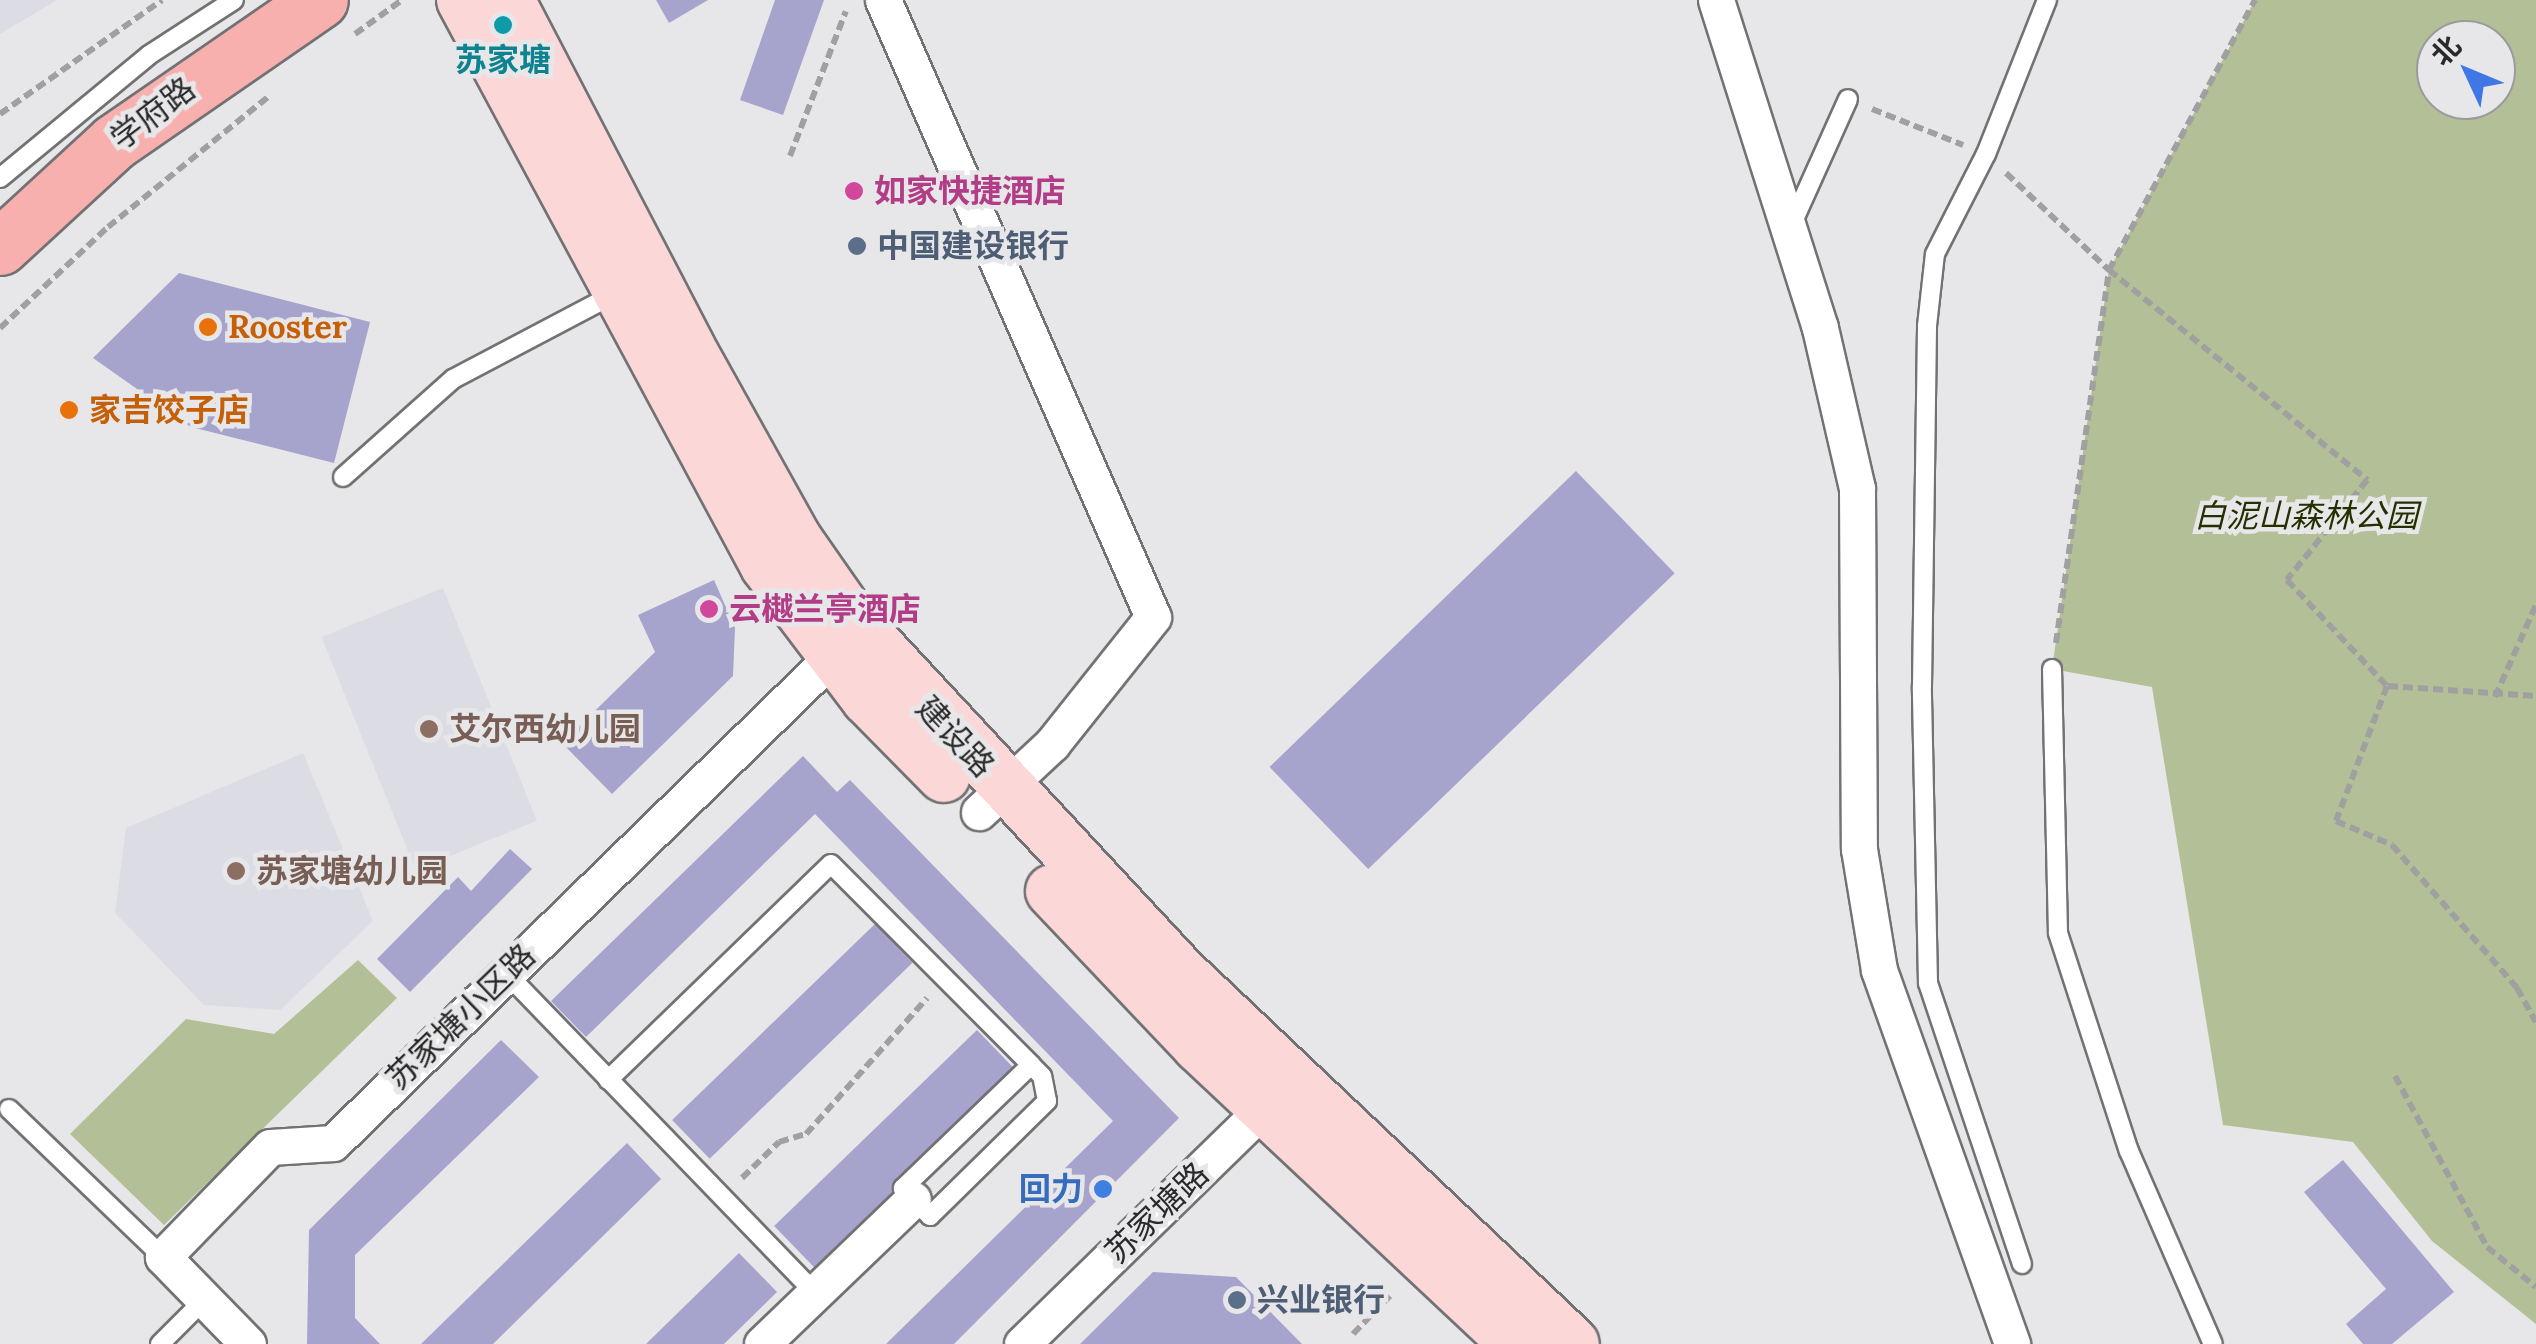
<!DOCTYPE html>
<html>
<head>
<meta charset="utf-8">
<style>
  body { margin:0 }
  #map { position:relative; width:2536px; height:1344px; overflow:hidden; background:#e7e7e9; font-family:Lora,"Noto Sans SC",serif }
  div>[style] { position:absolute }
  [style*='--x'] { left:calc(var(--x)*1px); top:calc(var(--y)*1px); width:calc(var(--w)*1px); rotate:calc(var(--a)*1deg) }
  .built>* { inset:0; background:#dcdce5; transform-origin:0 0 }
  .green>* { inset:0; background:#b3bf97 }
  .building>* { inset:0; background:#a6a3cd; transform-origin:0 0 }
  .path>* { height:6px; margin-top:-3px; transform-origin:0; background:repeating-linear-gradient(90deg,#a0a0a1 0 10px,transparent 0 15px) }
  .roads { filter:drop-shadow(2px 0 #727274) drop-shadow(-2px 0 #727274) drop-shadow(0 2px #727274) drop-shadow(0 -2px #727274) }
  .lane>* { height:18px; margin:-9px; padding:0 9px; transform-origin:9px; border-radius:9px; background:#fff }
  .street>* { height:35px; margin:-17.5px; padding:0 17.5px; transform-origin:17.5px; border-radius:17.5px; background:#fff }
  .secondary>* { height:52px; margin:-26px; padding:0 26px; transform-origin:26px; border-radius:26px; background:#fbd7d7 }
  .primary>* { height:55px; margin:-27.5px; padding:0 27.5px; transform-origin:27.5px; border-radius:27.5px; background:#f8b0af }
  .dots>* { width:28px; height:28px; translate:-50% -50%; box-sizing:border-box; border:5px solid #e7e7e9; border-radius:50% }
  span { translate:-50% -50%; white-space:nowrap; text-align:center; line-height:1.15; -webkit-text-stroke:9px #e7e7e9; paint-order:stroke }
  .culture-label { font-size:32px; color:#0d838f; font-weight:700 }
  .street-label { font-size:32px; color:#29292a }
  .hotel-label { font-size:32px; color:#b23c85; font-weight:700 }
  .left { translate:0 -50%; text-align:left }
  .service-label { font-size:32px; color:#4e5e75; font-weight:700 }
  .food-label { font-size:32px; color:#c56008; font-weight:700 }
  .park-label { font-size:32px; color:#253000; font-style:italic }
  .education-label { font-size:32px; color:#785e54; font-weight:700 }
  .shop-label { font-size:32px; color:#366cbe; font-weight:700 }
  .right { translate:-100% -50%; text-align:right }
  .north { position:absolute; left:2416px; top:20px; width:100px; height:100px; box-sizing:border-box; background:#e7e7e9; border:2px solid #9b9b9d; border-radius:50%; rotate:314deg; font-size:28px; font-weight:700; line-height:40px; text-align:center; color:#29292a }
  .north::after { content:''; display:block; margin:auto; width:35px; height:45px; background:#4077e7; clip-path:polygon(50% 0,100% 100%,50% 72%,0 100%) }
</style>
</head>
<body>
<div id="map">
  <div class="built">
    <i style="clip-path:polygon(0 0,57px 0,0 34px)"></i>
    <i style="left:443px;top:588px;width:251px;height:131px;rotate:68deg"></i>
    <i style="clip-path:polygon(303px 753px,373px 921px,280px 1010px,204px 1005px,115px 913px,126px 828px)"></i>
  </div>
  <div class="green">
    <i style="clip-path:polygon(evenodd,2255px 0,2536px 0,2536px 1324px,2432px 1241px,2353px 1142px,2223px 1125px,2152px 687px,2052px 669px,2109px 270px,2255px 0,2436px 40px,2496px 40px,2496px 100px,2436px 100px,2436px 40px)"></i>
    <i style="clip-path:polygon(358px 960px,397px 998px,164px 1225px,70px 1134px,186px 1019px,274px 1034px)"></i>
  </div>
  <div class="building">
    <i style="clip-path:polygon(656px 0,708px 0,669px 23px)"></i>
    <i style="clip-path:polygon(775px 0,824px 0,783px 115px,740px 100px)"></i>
    <i style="clip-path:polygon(179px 273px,370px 322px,334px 463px,191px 427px,93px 358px)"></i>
    <i style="left:1576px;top:471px;width:142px;height:426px;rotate:46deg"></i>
    <i style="clip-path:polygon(714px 580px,735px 628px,733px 676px,612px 794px,562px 743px,655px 652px,638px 615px)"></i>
    <i style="clip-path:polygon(803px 756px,837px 792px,850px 780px,1179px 1118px,954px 1344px,886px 1344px,1113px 1121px,815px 814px,586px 1037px,551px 1001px)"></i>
    <i style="clip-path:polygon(510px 849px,532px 869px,410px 992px,377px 959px,458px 877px,471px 891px)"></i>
    <i style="left:875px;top:924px;width:54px;height:282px;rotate:46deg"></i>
    <i style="left:977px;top:1030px;width:59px;height:282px;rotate:46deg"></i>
    <i style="clip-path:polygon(501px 1040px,539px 1077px,355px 1255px,355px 1318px,380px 1344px,307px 1344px,309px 1230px)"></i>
    <i style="clip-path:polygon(627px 1143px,661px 1179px,493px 1344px,421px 1344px)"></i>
    <i style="clip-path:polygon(2343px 1160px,2454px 1292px,2392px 1344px,2363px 1344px,2346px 1324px,2386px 1289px,2304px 1192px)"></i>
    <i style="clip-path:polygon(739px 1253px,777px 1292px,724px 1344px,646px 1344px)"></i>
    <i style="clip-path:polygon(1153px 1272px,1236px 1277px,1302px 1344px,1080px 1344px)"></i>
  </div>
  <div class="path">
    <i style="--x:355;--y:34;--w:58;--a:-35.9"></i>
    <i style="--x:1872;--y:109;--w:98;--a:21.6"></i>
    <i style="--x:0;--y:114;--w:198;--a:-35.1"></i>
    <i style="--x:790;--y:156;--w:155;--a:-68.9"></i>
    <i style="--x:2006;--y:173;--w:141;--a:43.3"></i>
    <i style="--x:2109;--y:270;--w:333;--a:39.1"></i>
    <i style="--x:2367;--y:480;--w:128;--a:128.7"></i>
    <i style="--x:2287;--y:580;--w:146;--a:46.7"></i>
    <i style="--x:2387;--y:686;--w:144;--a:110.7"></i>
    <i style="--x:2336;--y:821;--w:61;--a:23.2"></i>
    <i style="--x:2392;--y:845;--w:190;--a:48.8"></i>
    <i style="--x:2517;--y:988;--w:39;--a:61"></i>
    <i style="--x:0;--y:328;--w:148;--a:-43.1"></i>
    <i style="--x:108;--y:227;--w:206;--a:-39.1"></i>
    <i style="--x:2056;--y:643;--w:377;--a:-81.9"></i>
    <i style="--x:2109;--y:270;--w:307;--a:-61.6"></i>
    <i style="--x:2388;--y:686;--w:148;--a:3.9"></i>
    <i style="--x:2495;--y:697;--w:101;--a:-66"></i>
    <i style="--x:2395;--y:1076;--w:194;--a:61.7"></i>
    <i style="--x:2487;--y:1247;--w:63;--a:39.2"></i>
    <i style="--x:742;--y:1178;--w:52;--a:-44.2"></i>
    <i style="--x:779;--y:1142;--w:28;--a:-17"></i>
    <i style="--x:806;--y:1134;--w:182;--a:-48.3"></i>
    <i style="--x:1353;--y:1334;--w:53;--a:-45.8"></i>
  </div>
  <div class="roads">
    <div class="lane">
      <i style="--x:0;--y:178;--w:193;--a:-39.5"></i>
      <i style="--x:149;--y:55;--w:101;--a:-32.9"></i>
      <i style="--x:1791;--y:226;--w:139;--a:-65.8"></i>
      <i style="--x:343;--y:477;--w:147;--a:-41.7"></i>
      <i style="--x:453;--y:379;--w:184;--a:-27.8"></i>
      <i style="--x:2052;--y:669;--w:264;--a:88.7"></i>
      <i style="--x:2058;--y:933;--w:229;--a:72"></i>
      <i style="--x:2129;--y:1151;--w:210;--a:66.5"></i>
      <i style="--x:506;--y:973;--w:445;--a:46"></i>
      <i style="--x:608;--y:1080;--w:310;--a:-44.1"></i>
      <i style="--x:831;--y:864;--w:284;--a:45.1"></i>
      <i style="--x:1031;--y:1065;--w:178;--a:136.1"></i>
      <i style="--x:903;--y:1188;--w:39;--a:46"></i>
      <i style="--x:930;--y:1216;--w:164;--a:-44.5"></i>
      <i style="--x:1047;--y:1101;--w:25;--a:-101"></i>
      <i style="--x:1042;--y:1076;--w:16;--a:-135"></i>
      <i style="--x:9;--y:1109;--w:214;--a:43.9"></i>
      <i style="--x:2022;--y:1264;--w:296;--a:-108.5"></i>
      <i style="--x:1928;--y:983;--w:297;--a:-91.2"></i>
      <i style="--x:1922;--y:686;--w:360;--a:-89.2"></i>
      <i style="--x:1927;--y:326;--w:72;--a:-83.7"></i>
      <i style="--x:1935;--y:254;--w:112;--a:-63"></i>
      <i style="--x:1986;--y:154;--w:166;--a:-68.4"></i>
      <i style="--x:160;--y:1344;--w:64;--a:-45"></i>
    </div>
    <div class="street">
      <i style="--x:883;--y:0;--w:673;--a:66.37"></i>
      <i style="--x:1153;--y:617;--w:162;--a:128.5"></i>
      <i style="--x:1052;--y:744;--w:100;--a:137"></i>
      <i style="--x:1716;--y:0;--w:344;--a:72.4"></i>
      <i style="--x:1820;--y:328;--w:164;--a:77"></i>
      <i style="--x:1857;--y:488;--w:361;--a:89.7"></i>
      <i style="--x:1859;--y:849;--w:123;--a:80.6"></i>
      <i style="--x:1879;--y:970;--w:397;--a:70.4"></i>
      <i style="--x:248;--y:1344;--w:122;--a:-134.3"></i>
      <i style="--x:163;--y:1257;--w:153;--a:-45.8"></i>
      <i style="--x:270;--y:1147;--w:63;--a:-3.6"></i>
      <i style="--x:333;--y:1143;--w:698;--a:-44.25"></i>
      <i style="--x:762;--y:1344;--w:209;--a:-43.8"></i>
      <i style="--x:1022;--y:1344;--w:361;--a:-44.3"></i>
    </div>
    <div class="secondary">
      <i style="--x:463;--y:0;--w:642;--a:61.76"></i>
      <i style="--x:767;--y:566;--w:167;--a:52.8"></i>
      <i style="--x:868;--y:699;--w:108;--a:45.4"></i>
      <i style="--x:508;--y:0;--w:392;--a:62.5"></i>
      <i style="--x:689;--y:348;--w:220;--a:60.9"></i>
      <i style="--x:796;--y:540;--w:93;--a:55.1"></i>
      <i style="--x:849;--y:616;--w:492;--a:47.1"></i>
      <i style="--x:1184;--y:976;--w:535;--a:43.41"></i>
      <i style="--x:1052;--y:891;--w:214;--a:46.5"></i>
      <i style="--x:1199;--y:1046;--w:435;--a:43.2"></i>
    </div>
    <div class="primary">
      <i style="--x:0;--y:247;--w:155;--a:-42.6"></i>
      <i style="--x:114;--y:142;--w:250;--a:-34.6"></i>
    </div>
  </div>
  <div class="dots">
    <i style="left:503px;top:25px;background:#0f9aa8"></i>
    <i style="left:854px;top:191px;background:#d1479c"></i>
    <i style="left:857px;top:246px;background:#5c6f8a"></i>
    <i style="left:208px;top:327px;background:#e8710a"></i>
    <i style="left:69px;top:410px;background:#e8710a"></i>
    <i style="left:709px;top:609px;background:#d1479c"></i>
    <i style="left:429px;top:729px;background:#8d6e63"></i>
    <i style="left:236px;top:871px;background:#8d6e63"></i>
    <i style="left:1103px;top:1189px;background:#3f7fe0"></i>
    <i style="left:1237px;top:1300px;background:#5c6f8a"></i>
  </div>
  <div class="culture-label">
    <span style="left:503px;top:60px">苏家塘</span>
  </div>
  <div class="street-label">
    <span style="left:153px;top:114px;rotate:-37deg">学府路</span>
    <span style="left:955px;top:737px;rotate:47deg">建设路</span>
    <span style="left:461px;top:1017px;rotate:-44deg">苏家塘小区路</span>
    <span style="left:1157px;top:1213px;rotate:-44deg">苏家塘路</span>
  </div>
  <div class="hotel-label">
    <span class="left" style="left:874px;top:191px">如家快捷酒店</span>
    <span class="left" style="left:729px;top:609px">云樾兰亭酒店</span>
  </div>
  <div class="service-label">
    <span class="left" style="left:877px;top:246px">中国建设银行</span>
    <span class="left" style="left:1257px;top:1300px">兴业银行</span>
  </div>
  <div class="food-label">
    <span class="left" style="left:228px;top:327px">Rooster</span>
    <span class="left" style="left:89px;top:410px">家吉饺子店</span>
  </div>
  <div class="park-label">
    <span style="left:2306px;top:516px">白泥山森林公园</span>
  </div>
  <div class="education-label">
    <span class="left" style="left:449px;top:729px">艾尔西幼儿园</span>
    <span class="left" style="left:256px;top:871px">苏家塘幼儿园</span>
  </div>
  <div class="shop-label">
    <span class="right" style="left:1083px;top:1189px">回力</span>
  </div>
  <div class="north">北</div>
</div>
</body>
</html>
